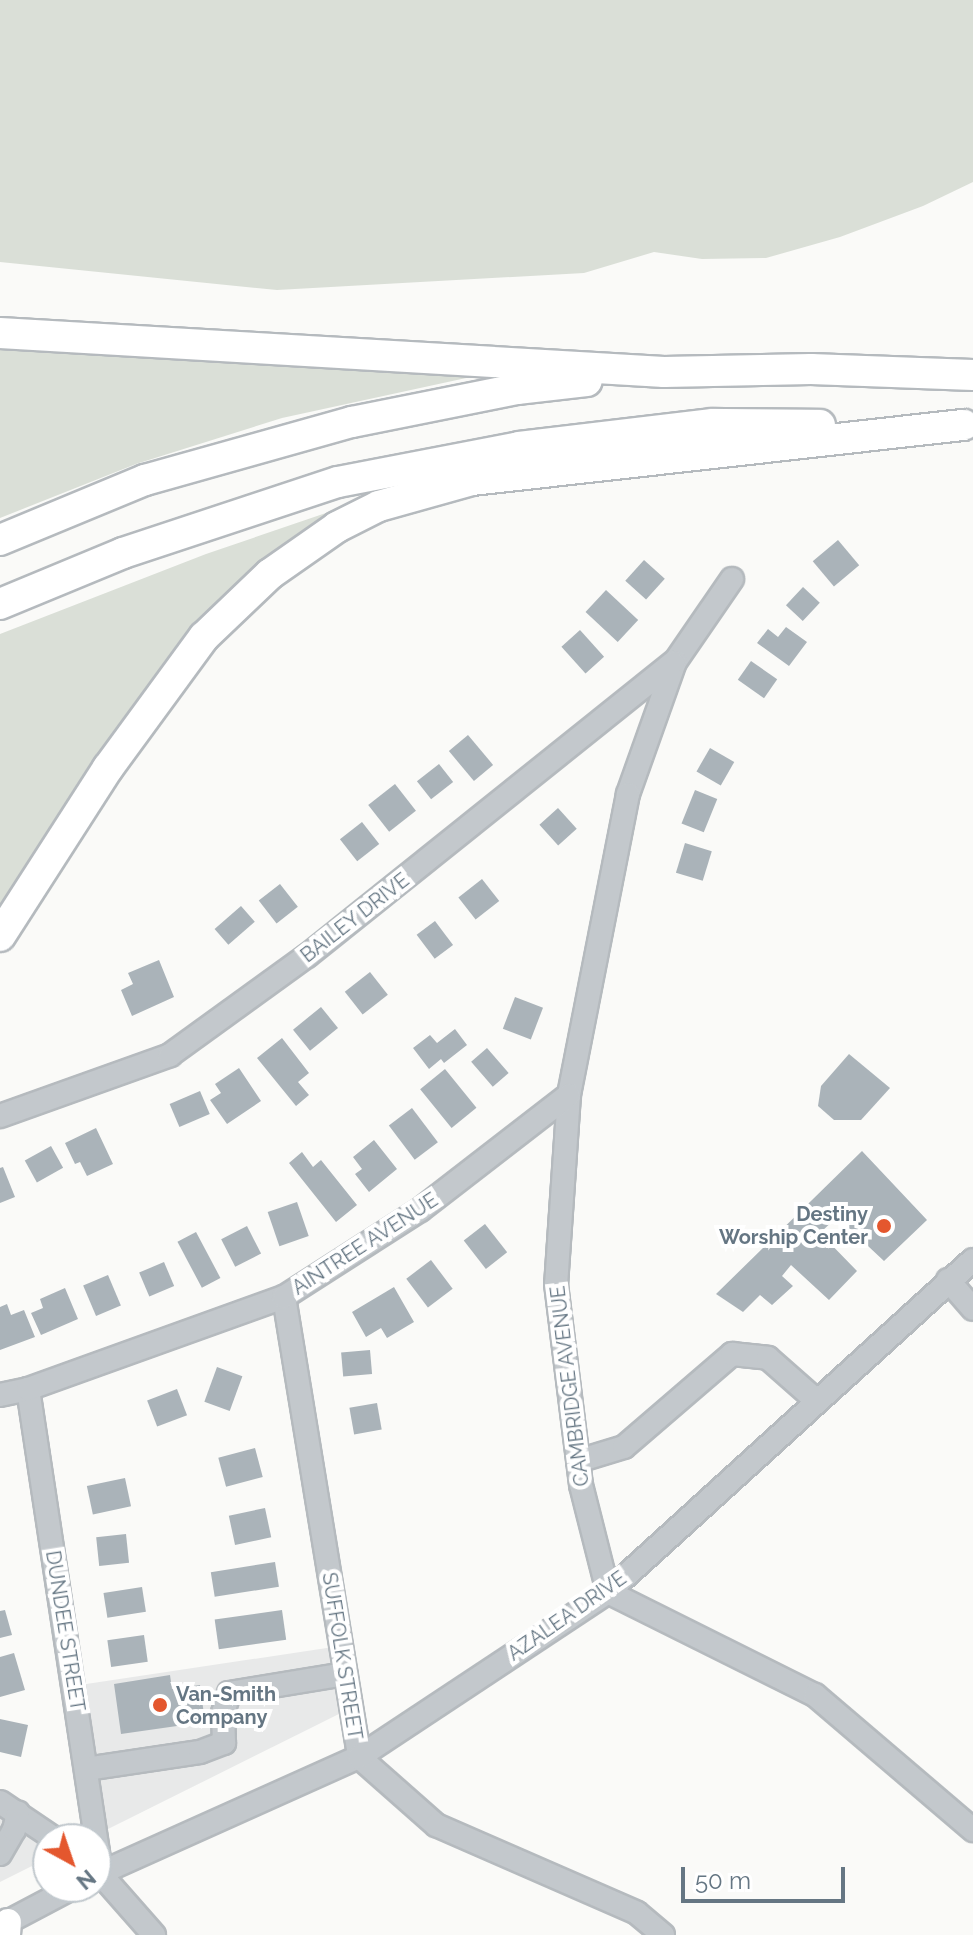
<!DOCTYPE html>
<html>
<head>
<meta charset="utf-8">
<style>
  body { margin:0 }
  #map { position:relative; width:973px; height:1935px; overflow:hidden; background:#fafaf8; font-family:Raleway,sans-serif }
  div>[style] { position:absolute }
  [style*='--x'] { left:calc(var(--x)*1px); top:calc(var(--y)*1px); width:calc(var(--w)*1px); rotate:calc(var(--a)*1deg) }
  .built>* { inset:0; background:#e8e9e9 }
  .green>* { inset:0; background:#dadfd7 }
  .building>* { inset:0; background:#aab3b9; transform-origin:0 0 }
  .roads { filter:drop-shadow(2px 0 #b5babe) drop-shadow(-2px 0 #b5babe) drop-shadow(0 2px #b5babe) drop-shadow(0 -2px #b5babe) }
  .minor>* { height:22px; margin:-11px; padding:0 11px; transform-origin:11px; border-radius:11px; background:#c3c8cc }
  .major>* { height:26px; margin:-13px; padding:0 13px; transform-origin:13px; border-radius:13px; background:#fff }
  .highway>* { height:30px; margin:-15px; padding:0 15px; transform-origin:15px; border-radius:15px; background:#fff }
  .dots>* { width:22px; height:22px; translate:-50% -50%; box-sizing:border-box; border:4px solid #fff; border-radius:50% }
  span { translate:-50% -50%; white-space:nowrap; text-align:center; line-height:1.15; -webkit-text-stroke:8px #fff; paint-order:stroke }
  .street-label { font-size:20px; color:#657683 }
  .poi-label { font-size:20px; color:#657683; font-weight:700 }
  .right { translate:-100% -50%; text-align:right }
  .left { translate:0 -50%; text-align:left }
  .north { position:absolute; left:32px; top:1823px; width:80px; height:80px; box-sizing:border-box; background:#fff; border:2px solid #c1c8cd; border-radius:50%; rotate:140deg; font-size:22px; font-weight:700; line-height:32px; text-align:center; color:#657683 }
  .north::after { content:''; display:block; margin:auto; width:28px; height:36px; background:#e4572e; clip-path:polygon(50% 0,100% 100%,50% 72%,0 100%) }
  .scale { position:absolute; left:681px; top:1867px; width:164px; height:36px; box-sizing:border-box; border:4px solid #657683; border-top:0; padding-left:10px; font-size:24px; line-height:28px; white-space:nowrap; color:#657683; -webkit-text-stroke:6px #fff; paint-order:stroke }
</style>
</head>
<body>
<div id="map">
  <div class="built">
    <i style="clip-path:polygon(340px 1646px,351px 1708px,96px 1835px,73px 1686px)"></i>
    <i style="clip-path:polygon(0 1802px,48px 1839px,48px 1858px,0 1882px)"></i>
  </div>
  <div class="green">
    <i style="clip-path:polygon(0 0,973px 0,973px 182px,923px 206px,840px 237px,766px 258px,702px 259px,654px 252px,584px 273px,277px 290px,0 262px)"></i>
    <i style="clip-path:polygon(0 341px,503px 370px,282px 418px,136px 464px,0 518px)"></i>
    <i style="clip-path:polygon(364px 500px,201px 622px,154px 679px,0 917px,0 634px,206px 554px)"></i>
  </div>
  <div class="building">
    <i style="left:838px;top:540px;width:33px;height:33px;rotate:50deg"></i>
    <i style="left:644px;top:560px;width:28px;height:28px;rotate:42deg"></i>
    <i style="left:803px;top:587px;width:23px;height:25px;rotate:43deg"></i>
    <i style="left:606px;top:590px;width:44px;height:30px;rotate:43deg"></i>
    <i style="clip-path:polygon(786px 627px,807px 642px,789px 666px,757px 643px,768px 629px,778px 637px)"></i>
    <i style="left:580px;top:630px;width:36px;height:25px;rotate:48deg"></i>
    <i style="left:751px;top:661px;width:32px;height:23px;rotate:35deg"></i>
    <i style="left:468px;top:735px;width:39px;height:25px;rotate:50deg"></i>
    <i style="left:710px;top:748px;width:28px;height:27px;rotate:30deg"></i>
    <i style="left:439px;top:764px;width:23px;height:28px;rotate:52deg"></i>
    <i style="left:395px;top:784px;width:34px;height:34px;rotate:52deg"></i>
    <i style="left:695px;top:790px;width:24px;height:36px;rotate:22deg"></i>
    <i style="left:558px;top:808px;width:28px;height:25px;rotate:48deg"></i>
    <i style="left:362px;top:822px;width:28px;height:28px;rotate:52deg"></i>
    <i style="left:685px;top:843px;width:28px;height:31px;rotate:17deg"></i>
    <i style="left:482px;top:879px;width:28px;height:30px;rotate:52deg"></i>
    <i style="left:280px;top:884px;width:29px;height:27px;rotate:52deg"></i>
    <i style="left:241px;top:906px;width:21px;height:35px;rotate:49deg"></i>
    <i style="left:435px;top:921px;width:30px;height:23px;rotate:53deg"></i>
    <i style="clip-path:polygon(159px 960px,174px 997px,132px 1016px,121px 990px,133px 984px,128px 973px)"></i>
    <i style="left:370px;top:972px;width:29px;height:32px;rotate:52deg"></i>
    <i style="left:515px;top:997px;width:30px;height:34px;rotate:21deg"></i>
    <i style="left:321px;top:1007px;width:27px;height:36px;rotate:51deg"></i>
    <i style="clip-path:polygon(455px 1029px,467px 1045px,444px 1063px,441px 1059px,429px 1069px,413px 1048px,430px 1035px,437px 1043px)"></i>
    <i style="clip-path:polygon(282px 1038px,309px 1073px,298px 1082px,309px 1095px,296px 1106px,257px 1058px)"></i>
    <i style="left:487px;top:1048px;width:33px;height:21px;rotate:49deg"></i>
    <i style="clip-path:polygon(849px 1054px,890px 1088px,861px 1120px,834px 1120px,818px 1106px,821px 1086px)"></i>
    <i style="clip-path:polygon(239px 1068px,261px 1101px,227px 1124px,210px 1100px,221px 1093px,215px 1084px)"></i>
    <i style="left:445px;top:1069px;width:50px;height:32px;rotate:51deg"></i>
    <i style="left:200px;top:1091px;width:25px;height:33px;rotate:67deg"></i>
    <i style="left:412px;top:1108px;width:43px;height:29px;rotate:53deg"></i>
    <i style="clip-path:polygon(96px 1128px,113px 1164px,87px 1176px,80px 1162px,75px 1164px,65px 1143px)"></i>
    <i style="clip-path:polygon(374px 1140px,397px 1169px,369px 1192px,355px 1174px,362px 1169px,353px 1157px)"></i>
    <i style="left:51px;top:1146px;width:25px;height:30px;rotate:61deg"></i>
    <i style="clip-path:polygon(862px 1151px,927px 1220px,884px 1261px,837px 1217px,820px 1233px,857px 1271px,829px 1300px,791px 1265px,782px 1276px,793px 1286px,772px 1305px,760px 1295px,743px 1312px,716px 1294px)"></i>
    <i style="clip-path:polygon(302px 1152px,313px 1167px,321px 1160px,357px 1205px,336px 1222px,289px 1163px)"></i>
    <i style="clip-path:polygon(3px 1167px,15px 1197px,0 1203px,0 1168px)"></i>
    <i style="left:297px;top:1202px;width:36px;height:31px;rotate:71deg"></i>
    <i style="left:485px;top:1224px;width:36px;height:27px;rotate:52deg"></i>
    <i style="left:247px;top:1226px;width:31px;height:29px;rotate:63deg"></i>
    <i style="left:196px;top:1232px;width:52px;height:21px;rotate:62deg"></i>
    <i style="left:431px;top:1260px;width:36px;height:31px;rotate:53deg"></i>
    <i style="left:164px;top:1262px;width:26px;height:27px;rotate:67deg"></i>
    <i style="left:108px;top:1275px;width:33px;height:27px;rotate:67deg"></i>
    <i style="clip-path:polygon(394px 1287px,414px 1322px,387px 1338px,381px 1328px,366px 1337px,352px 1312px)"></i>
    <i style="clip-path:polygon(65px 1288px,78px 1319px,41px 1335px,31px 1313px,43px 1308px,40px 1299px)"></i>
    <i style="clip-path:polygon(7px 1304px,11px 1315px,24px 1310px,35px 1337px,0 1350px,0 1307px)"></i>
    <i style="left:370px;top:1350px;width:24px;height:29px;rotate:85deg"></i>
    <i style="left:217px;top:1367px;width:27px;height:37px;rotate:20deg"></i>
    <i style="left:177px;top:1389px;width:28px;height:32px;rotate:69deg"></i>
    <i style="left:377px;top:1403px;width:27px;height:28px;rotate:80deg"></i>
    <i style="left:255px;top:1448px;width:30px;height:38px;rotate:75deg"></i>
    <i style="left:125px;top:1478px;width:29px;height:39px;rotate:78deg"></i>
    <i style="left:265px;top:1508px;width:30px;height:37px;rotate:78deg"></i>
    <i style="left:126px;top:1534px;width:29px;height:30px;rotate:84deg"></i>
    <i style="left:275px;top:1562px;width:25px;height:65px;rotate:81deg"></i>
    <i style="left:142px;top:1587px;width:25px;height:39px;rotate:81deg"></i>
    <i style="clip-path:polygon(5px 1610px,12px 1635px,0 1638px,0 1611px)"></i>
    <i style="left:282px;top:1610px;width:30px;height:68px;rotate:82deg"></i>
    <i style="left:144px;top:1635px;width:27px;height:37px;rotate:82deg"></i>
    <i style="clip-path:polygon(14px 1653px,25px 1690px,0 1697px,0 1657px)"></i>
    <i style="clip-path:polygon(170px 1675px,172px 1689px,200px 1685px,205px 1722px,121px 1734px,114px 1684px)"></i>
    <i style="clip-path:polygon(0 1719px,28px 1725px,21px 1757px,0 1752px)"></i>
  </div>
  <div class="roads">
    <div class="minor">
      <i style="--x:732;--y:579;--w:101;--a:124.5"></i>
      <i style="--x:675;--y:662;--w:140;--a:109.6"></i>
      <i style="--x:628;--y:794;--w:307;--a:101.1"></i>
      <i style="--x:569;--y:1095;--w:189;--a:93.9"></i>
      <i style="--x:556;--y:1284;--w:203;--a:82.9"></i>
      <i style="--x:581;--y:1485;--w:110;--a:75.8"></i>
      <i style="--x:608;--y:1592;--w:231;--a:26.5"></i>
      <i style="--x:815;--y:1695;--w:208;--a:40.5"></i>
      <i style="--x:0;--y:1116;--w:181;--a:-19.7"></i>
      <i style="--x:170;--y:1055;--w:169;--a:-35.9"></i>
      <i style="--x:307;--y:956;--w:469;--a:-38.7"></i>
      <i style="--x:948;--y:1280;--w:38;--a:49"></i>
      <i style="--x:284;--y:1297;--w:466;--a:80.7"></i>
      <i style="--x:359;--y:1757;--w:103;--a:41.4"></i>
      <i style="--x:436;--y:1825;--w:219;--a:23.6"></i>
      <i style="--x:637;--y:1913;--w:34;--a:40"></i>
      <i style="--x:28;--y:1389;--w:489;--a:81.4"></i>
      <i style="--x:0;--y:1395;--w:29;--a:-12"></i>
      <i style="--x:28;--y:1389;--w:272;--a:-19.8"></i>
      <i style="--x:284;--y:1297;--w:161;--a:-32.6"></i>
      <i style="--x:420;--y:1210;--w:188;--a:-37.7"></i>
      <i style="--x:578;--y:1461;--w:48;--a:-16.9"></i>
      <i style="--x:624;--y:1447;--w:143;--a:-40.7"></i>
      <i style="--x:732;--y:1354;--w:36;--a:6"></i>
      <i style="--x:768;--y:1358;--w:65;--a:41.3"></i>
      <i style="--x:86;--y:1769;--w:115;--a:-8.5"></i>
      <i style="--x:200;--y:1752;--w:26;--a:-21"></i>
      <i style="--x:224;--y:1743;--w:30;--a:-92"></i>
      <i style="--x:223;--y:1713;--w:21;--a:-73"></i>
      <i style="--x:229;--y:1693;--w:118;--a:-9.3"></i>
      <i style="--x:0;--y:1802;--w:66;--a:33.9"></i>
      <i style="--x:0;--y:1854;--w:28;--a:-60"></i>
      <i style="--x:14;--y:1830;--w:18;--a:-77"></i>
      <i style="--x:96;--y:1869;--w:88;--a:48.7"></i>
      <i style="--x:96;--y:1875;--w:288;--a:-24.2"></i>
      <i style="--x:359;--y:1757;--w:299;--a:-33.5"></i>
      <i style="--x:608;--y:1592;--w:493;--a:-42.3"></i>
      <i style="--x:0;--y:1926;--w:84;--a:-27.8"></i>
    </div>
    <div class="major">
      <i style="--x:7;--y:1935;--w:13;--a:-86"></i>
    </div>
    <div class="highway">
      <i style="--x:0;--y:333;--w:665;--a:3.36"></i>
      <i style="--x:664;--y:372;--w:147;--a:-1.2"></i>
      <i style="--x:811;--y:369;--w:162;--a:2.1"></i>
      <i style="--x:0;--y:540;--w:157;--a:-22.5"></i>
      <i style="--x:145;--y:480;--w:215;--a:-15.7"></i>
      <i style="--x:352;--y:422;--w:168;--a:-11.3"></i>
      <i style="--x:517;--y:389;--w:70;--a:-6.5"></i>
      <i style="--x:0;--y:604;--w:133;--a:-22.5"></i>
      <i style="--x:123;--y:553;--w:226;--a:-18.3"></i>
      <i style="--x:338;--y:482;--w:184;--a:-10.9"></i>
      <i style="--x:519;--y:447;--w:195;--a:-6.8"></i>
      <i style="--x:713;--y:424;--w:107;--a:0.5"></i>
      <i style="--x:0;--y:936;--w:200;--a:-57.3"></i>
      <i style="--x:108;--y:768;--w:162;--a:-53.8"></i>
      <i style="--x:204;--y:637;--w:91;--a:-43.7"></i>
      <i style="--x:270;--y:574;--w:82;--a:-35"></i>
      <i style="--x:337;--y:527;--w:47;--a:-26.6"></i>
      <i style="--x:379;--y:506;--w:97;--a:-15.6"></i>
      <i style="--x:472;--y:480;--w:495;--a:-6.4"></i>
    </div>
  </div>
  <div class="dots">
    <i style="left:884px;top:1226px;background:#e4572e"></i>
    <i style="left:160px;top:1705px;background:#e4572e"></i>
  </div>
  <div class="street-label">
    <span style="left:355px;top:918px;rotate:-38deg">BAILEY DRIVE</span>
    <span style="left:365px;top:1244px;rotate:-33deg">AINTREE AVENUE</span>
    <span style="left:570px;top:1386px;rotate:-97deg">CAMBRIDGE AVENUE</span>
    <span style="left:567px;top:1616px;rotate:-35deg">AZALEA DRIVE</span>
    <span style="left:65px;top:1631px;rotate:81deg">DUNDEE STREET</span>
    <span style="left:342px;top:1656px;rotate:81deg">SUFFOLK STREET</span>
  </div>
  <div class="poi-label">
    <span class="right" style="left:868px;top:1226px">Destiny<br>Worship Center</span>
    <span class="left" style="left:176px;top:1706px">Van-Smith<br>Company</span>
  </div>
  <div class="north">N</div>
  <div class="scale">50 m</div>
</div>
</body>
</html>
